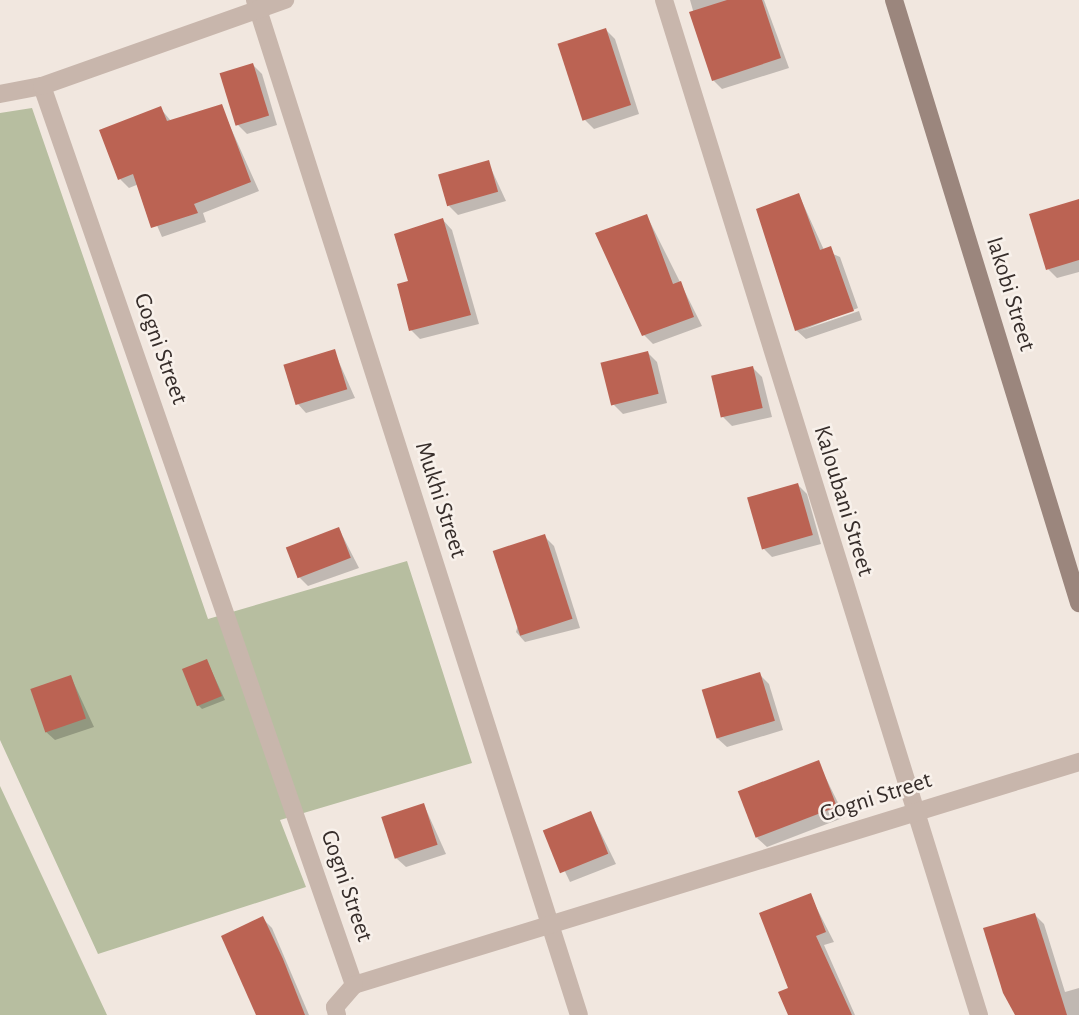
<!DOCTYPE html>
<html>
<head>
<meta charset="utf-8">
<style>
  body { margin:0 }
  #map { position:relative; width:1079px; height:1015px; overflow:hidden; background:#f1e7df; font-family:"Alegreya Sans",sans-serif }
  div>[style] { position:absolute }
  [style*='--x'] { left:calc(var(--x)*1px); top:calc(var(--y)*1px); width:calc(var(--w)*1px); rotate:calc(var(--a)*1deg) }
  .green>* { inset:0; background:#b7bea0 }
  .shadow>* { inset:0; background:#0003 }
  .building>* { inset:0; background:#bb6353; transform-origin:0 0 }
  .street>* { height:18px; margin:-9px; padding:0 9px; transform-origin:9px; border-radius:9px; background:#c8b6ac }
  .secondary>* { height:18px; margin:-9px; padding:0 9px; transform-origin:9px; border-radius:9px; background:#9b867d }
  span { translate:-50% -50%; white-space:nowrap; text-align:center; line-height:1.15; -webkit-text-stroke:5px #f8f1eb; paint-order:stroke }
  .street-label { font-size:24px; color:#362d2a }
</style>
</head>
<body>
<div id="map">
  <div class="green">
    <i style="clip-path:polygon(32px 108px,208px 619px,407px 561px,472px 763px,280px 820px,306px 887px,98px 954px,0 740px,0 113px)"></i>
    <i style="clip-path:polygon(0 786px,107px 1015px,0 1015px)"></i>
  </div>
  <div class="shadow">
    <i style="clip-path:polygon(690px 0,764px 0,789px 68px,722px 89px,713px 80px)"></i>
    <i style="clip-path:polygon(606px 30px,615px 39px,639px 114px,594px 129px,585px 120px)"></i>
    <i style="clip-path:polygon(253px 65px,262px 74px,277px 125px,247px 134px,238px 125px)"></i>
    <i style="clip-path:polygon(221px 106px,259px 191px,203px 213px,206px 222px,162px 237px,139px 184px,129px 188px,120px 179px,160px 108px,171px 121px)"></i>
    <i style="clip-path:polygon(488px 162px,506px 201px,458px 215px,449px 206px)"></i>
    <i style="clip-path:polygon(799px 195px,824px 250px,840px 257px,858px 308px,800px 331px,859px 311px,862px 320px,806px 339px,796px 330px)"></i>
    <i style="clip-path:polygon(1079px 208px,1079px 272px,1057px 278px,1048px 269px)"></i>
    <i style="clip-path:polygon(647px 216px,702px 326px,653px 344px,644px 335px)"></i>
    <i style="clip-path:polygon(443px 220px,452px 230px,479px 324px,420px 339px,411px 330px,410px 282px)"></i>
    <i style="clip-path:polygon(334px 351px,355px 398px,306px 413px,297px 403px)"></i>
    <i style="clip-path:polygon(648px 353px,657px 362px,667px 403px,623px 414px,614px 405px)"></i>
    <i style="clip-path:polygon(753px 368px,762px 377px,772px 417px,732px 426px,723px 417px)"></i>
    <i style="clip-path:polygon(798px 485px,807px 494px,821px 544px,772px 557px,763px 548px)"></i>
    <i style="clip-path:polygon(339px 529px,359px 568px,308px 586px,299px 577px)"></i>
    <i style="clip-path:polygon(544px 536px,554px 546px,580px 628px,525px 642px,516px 632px)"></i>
    <i style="clip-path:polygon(207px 661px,225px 700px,202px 709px,198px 705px)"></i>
    <i style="clip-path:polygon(759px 674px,769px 684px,783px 730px,727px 747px,717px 738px)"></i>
    <i style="clip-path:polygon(71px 677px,94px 727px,55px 740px,45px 731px)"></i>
    <i style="clip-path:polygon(818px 762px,845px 817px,767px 847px,757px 838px)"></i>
    <i style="clip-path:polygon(424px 805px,446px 854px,406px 867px,396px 858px)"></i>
    <i style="clip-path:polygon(591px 813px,616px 864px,570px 882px,545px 830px)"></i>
    <i style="clip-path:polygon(810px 895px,834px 942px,824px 945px,855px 1015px,790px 1015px)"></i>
    <i style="clip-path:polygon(1035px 915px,1044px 924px,1065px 992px,1079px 988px,1079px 1015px,1016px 1015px)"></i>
    <i style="clip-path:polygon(263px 919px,272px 928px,309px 1015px,258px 1015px)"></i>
  </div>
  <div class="building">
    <i style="clip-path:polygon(727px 0,762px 0,781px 58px,712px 81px,689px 12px)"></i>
    <i style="left:606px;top:28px;width:81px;height:51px;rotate:72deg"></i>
    <i style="left:253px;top:63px;width:55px;height:35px;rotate:73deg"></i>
    <i style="clip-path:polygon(222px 104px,251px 182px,194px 204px,198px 213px,151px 228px,133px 174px,118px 180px,99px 130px,161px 106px,167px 121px)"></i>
    <i style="left:489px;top:160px;width:33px;height:53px;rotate:74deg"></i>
    <i style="clip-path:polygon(799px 193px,820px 250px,831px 246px,854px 311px,795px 331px,756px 209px)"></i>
    <i style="clip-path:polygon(1079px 199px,1079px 260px,1046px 270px,1029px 214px)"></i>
    <i style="clip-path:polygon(647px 214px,673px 284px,681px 281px,694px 317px,642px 336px,595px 233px)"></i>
    <i style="clip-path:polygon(443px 218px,471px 315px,409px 331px,397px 284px,408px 281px,394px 234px)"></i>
    <i style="left:335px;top:349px;width:42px;height:54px;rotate:73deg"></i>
    <i style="left:648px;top:351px;width:44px;height:49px;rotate:76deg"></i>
    <i style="left:753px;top:366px;width:43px;height:43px;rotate:77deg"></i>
    <i style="left:798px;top:483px;width:54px;height:53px;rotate:74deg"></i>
    <i style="left:339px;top:527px;width:33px;height:57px;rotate:69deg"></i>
    <i style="left:545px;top:534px;width:89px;height:55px;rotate:72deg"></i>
    <i style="left:207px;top:659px;width:40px;height:27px;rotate:68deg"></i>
    <i style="left:760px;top:672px;width:51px;height:61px;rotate:73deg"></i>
    <i style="left:71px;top:675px;width:46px;height:43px;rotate:71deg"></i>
    <i style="left:819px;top:760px;width:50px;height:87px;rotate:69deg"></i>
    <i style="left:424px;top:803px;width:44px;height:45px;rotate:72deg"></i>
    <i style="left:591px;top:811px;width:46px;height:52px;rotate:68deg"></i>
    <i style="clip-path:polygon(811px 893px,826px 932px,816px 936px,852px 1015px,788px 1015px,778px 992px,788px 988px,759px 913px)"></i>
    <i style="clip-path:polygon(1035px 913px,1067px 1015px,1015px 1015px,1003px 993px,983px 928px)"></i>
    <i style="clip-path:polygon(263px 916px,283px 959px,305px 1015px,256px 1015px,221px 936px)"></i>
  </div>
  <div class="street">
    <i style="--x:255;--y:0;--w:1065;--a:72.3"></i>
    <i style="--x:664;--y:0;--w:1063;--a:72.76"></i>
    <i style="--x:42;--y:86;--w:952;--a:70.86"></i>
    <i style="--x:0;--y:94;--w:43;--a:-10.8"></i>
    <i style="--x:42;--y:86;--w:258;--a:-19.5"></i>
    <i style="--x:354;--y:985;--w:759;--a:-17.1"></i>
    <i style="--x:337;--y:1015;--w:8;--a:-104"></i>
    <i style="--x:335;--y:1007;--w:29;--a:-49"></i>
  </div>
  <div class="secondary">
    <i style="--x:894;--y:0;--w:631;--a:72.94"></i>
  </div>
  <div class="street-label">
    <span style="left:1010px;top:294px;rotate:73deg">Iakobi Street</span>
    <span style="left:160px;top:349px;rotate:70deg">Gogni Street</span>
    <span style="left:440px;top:500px;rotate:72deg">Mukhi Street</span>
    <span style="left:843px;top:501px;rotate:73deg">Kaloubani Street</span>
    <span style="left:876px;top:798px;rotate:-18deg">Gogni Street</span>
    <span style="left:346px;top:886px;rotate:71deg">Gogni Street</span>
  </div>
</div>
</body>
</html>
